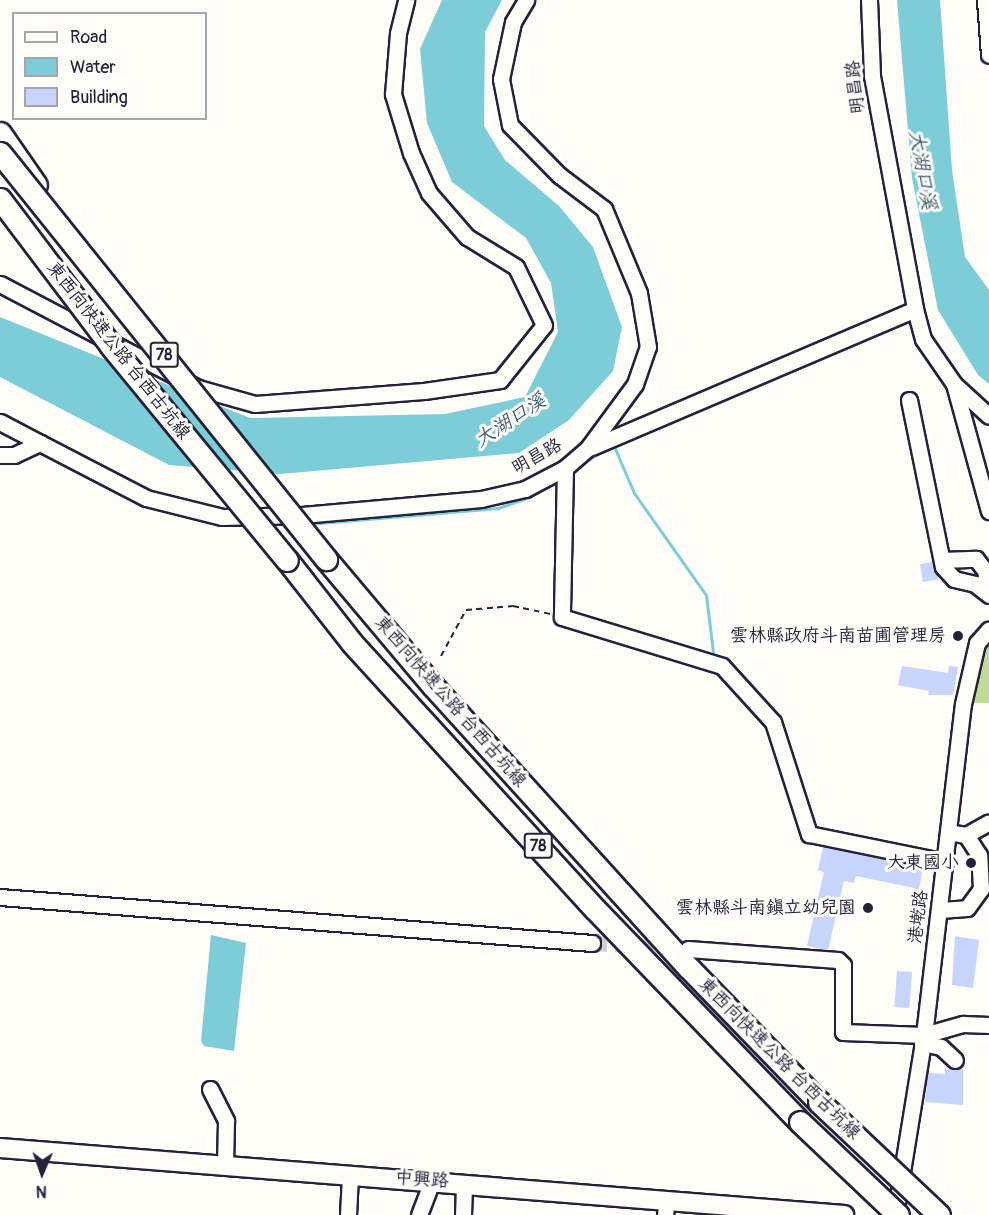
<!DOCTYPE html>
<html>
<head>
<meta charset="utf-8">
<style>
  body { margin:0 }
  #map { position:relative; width:989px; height:1215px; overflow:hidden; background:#fdfcf7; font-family:Pangolin,"LXGW WenKai TC",sans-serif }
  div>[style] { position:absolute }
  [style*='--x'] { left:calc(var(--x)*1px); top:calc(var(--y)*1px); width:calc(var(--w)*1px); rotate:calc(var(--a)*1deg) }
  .green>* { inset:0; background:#bedc95 }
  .water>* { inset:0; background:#7dcdd9 }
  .stream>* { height:3px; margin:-1.5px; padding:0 1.5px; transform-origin:1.5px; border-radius:1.5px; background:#7dcdd9 }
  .building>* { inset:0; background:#c7d4fb; transform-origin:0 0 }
  .minor-tunnel>* { height:15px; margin-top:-7.5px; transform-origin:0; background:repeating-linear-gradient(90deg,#d1d0d1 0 15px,transparent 0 23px) }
  .path>* { height:2px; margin-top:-1px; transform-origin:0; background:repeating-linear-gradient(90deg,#22223b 0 6px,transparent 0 10.5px) }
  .roads { filter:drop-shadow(2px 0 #22223b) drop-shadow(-2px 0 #22223b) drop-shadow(0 2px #22223b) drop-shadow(0 -2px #22223b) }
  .minor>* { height:15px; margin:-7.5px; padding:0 7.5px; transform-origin:7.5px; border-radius:7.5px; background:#fdfcf7 }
  .major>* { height:18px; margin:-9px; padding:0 9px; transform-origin:9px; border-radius:9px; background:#fdfcf7 }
  .highway>* { height:21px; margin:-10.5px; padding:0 10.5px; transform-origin:10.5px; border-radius:10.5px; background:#fdfcf7 }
  .bridges { filter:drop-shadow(2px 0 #22223b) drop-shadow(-2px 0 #22223b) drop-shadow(0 2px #22223b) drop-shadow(0 -2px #22223b) }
  .highway-bridge>* { height:21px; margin:-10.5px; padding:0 10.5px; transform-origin:10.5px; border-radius:10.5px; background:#fdfcf7 }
  .dots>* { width:16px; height:16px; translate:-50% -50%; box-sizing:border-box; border:3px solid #fdfcf7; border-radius:50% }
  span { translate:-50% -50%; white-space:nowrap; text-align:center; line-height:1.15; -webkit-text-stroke:6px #fdfcf7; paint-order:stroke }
  .shield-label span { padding:2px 4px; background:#fdfcf7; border:2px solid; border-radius:4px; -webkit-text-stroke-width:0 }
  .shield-label { font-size:16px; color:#22223b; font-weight:700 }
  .street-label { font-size:18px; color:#22223b }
  .poi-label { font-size:18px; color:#22223b }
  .right { translate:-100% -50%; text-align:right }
  .water-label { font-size:20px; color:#425e72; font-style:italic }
  .legend { position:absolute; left:12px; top:12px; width:195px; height:108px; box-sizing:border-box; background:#fdfcf7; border:2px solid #a5a5ac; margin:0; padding:8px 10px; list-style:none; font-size:18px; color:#22223b }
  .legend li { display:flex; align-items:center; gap:12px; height:30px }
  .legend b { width:30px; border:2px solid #a5a5ac }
  .north { position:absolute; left:12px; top:1143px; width:60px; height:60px; -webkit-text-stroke:4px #fdfcf7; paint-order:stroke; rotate:182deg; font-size:16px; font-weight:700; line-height:24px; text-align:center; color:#22223b }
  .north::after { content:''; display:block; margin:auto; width:21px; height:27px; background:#22223b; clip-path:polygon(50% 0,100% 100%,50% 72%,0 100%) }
</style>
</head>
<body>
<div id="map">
  <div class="green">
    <i style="clip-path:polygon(989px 641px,989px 703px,970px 703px,983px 647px)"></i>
  </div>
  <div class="water">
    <i style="clip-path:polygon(442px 0,502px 0,485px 32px,484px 126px,505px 160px,559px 206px,593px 247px,622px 327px,613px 371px,569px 420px,519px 453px,280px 474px,169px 465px,0 377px,0 317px,250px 418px,445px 414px,525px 397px,558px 332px,551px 283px,526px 238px,452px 182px,427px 123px,420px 49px)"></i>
    <i style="clip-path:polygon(897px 0,940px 0,952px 170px,965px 257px,989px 290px,989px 384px,978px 375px,938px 310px,912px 178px)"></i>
    <i style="clip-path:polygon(211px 935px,246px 943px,234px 1051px,204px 1046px,201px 1041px)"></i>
  </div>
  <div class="stream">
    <i style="--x:9;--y:435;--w:18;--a:29"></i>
    <i style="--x:613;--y:444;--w:53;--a:66.8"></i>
    <i style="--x:634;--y:493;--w:125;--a:54.8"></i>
    <i style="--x:706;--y:595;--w:57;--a:83"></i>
    <i style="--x:36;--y:450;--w:38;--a:27"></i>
    <i style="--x:569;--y:473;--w:41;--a:-34.1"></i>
    <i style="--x:161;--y:509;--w:56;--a:14.5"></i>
    <i style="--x:269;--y:524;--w:18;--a:0"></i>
    <i style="--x:308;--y:524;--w:191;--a:-4.8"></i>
    <i style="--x:498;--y:508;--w:34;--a:-19"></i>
    <i style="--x:530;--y:497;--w:33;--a:-31"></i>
  </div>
  <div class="building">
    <i style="clip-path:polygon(932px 562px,939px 579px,923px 582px,920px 564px)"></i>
    <i style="clip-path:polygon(902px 666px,948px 673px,949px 666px,958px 667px,953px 695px,928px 695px,929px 691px,898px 685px)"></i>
    <i style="clip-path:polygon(823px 847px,923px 867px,919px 889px,856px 876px,854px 883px,844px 881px,828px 950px,807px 946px,824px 872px,818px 870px)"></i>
    <i style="clip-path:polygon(955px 936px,979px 940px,973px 988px,952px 985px)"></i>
    <i style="left:897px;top:971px;width:15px;height:36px;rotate:4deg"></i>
    <i style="clip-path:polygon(945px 1069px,963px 1069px,963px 1105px,925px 1102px,928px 1073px,945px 1074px)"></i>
  </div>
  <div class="minor-tunnel">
    <i style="--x:592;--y:943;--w:85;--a:3.4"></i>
  </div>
  <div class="path">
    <i style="--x:441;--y:656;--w:52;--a:-61.5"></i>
    <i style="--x:466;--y:610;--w:47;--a:-4.9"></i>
    <i style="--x:513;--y:606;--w:39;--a:12"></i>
  </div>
  <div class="roads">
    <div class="minor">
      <i style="--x:869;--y:0;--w:76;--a:87.7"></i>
      <i style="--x:872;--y:76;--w:237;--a:79.5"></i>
      <i style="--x:915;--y:309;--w:31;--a:75"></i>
      <i style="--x:923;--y:339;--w:55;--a:55.4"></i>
      <i style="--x:954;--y:384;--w:132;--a:74.6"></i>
      <i style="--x:985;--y:0;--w:55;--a:85.8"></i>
      <i style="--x:0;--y:284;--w:224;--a:27.7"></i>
      <i style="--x:198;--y:388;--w:59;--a:15.7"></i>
      <i style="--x:255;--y:404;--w:169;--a:-4.4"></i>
      <i style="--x:424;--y:391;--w:77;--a:-8.2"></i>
      <i style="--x:500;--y:380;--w:70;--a:-51.3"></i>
      <i style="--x:544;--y:325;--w:64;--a:-115.8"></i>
      <i style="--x:516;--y:267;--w:57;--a:-148.5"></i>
      <i style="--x:467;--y:237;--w:58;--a:-130.8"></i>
      <i style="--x:429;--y:193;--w:44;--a:-114.2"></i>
      <i style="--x:411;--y:153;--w:62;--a:-107"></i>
      <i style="--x:393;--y:94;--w:61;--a:-85.3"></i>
      <i style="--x:398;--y:33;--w:34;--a:-76"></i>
      <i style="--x:954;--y:384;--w:47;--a:42.4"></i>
      <i style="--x:909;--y:400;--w:170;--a:78.5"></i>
      <i style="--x:943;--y:567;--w:16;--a:47"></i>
      <i style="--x:954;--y:579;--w:22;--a:13"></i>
      <i style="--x:975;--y:584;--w:18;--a:38"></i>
      <i style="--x:0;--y:422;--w:45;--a:27.7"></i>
      <i style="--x:592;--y:447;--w:351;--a:-23.1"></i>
      <i style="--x:0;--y:455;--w:14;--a:0"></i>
      <i style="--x:14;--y:455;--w:29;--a:-25"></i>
      <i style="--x:40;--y:443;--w:119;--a:27.4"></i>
      <i style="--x:146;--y:498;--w:78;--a:14"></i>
      <i style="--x:222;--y:517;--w:80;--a:-1.4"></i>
      <i style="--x:302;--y:515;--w:180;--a:-5.1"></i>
      <i style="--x:481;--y:499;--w:45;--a:-12.8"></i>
      <i style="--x:525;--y:489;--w:45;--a:-27.7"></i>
      <i style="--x:565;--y:468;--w:30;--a:-41"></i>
      <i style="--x:588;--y:448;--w:79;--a:-53.7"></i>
      <i style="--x:635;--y:384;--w:39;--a:-71"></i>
      <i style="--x:648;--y:347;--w:55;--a:-99.5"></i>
      <i style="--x:639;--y:293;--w:91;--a:-112.6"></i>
      <i style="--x:604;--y:209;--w:56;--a:-142.9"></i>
      <i style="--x:559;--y:175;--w:70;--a:-134.4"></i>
      <i style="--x:510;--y:125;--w:47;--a:-101.1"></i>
      <i style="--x:501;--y:79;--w:58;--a:-78.1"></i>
      <i style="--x:513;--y:22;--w:26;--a:-59"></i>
      <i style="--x:565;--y:468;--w:149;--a:91.2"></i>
      <i style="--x:562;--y:617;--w:167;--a:17"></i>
      <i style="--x:722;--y:666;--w:76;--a:47.7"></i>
      <i style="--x:773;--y:722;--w:118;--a:72.2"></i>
      <i style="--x:809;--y:834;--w:139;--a:11.6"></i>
      <i style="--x:942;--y:560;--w:34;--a:-2"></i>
      <i style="--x:976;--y:559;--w:16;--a:52"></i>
      <i style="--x:986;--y:572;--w:18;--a:93"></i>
      <i style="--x:966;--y:835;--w:26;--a:-29"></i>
      <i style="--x:0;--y:897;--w:594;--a:4.44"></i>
      <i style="--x:940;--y:910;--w:27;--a:-4"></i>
      <i style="--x:967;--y:908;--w:24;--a:-54"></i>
      <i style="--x:981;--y:889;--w:34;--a:-93"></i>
      <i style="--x:979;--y:855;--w:24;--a:-123"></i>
      <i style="--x:966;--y:835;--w:18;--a:-171"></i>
      <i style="--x:688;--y:949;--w:150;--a:4.2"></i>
      <i style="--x:838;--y:960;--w:7;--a:45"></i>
      <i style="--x:843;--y:965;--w:67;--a:90"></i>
      <i style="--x:843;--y:1032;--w:81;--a:2.1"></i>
      <i style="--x:924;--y:1035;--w:41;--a:-15.8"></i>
      <i style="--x:963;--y:1024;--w:26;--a:2"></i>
      <i style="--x:922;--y:1043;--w:19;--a:12"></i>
      <i style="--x:941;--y:1047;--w:19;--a:43"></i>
      <i style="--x:210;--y:1089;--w:36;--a:63"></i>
      <i style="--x:226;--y:1121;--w:44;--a:91.3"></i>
      <i style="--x:348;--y:1215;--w:40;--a:-87.1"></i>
      <i style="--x:419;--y:1215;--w:36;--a:-69"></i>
      <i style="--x:463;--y:1215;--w:32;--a:-88"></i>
      <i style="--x:665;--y:1215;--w:16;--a:-83"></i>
      <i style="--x:895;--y:1215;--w:182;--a:-80.8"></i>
      <i style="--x:924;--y:1035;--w:333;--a:-83.3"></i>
      <i style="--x:963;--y:704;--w:63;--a:-77.1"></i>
      <i style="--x:977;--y:643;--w:18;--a:-49"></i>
    </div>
    <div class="major">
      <i style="--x:0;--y:1148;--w:847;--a:4.54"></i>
    </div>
    <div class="highway">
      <i style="--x:0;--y:133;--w:63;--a:55.3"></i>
      <i style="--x:326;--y:559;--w:166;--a:49.9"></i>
      <i style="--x:433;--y:686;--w:381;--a:47.8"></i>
      <i style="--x:689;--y:968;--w:187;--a:45.9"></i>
      <i style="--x:287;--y:560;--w:105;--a:51.9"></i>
      <i style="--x:352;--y:643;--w:360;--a:47.6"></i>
      <i style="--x:595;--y:909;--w:296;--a:46.1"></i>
    </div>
  </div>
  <div class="bridges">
    <div class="highway-bridge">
      <i style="--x:0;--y:153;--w:521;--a:51.24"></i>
      <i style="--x:0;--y:199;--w:184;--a:52.9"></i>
      <i style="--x:111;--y:346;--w:277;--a:50.6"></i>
      <i style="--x:819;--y:1102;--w:165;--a:43.3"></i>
      <i style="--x:800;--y:1122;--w:135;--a:43.5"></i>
    </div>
  </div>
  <div class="dots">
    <i style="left:958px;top:636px;background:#22223b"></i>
    <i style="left:971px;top:863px;background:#22223b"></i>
    <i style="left:868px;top:908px;background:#22223b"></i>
  </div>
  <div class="shield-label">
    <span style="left:164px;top:355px">78</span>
    <span style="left:538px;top:846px">78</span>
  </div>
  <div class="street-label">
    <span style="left:856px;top:87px;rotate:-96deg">明昌路</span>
    <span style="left:118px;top:351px;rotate:52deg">東西向快速公路 台西古坑線</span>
    <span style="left:537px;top:457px;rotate:-29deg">明昌路</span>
    <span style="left:450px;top:702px;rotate:49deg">東西向快速公路 台西古坑線</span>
    <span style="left:919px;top:917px;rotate:-83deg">港墘路</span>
    <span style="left:779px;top:1059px;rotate:45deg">東西向快速公路 台西古坑線</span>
    <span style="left:422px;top:1180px;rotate:4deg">中興路</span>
  </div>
  <div class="poi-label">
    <span class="right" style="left:946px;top:636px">雲林縣政府斗南苗圃管理房</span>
    <span class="right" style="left:959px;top:863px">大東國小</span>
    <span class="right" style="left:856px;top:908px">雲林縣斗南鎮立幼兒園</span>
  </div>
  <div class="water-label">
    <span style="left:923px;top:170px;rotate:80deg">大湖口溪</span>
    <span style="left:510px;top:420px;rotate:-33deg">大湖口溪</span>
  </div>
  <ul class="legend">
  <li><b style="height:8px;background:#fdfcf7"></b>Road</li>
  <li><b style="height:16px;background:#7dcdd9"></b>Water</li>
  <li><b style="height:16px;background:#c7d4fb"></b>Building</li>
  </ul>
  <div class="north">N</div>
</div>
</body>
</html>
